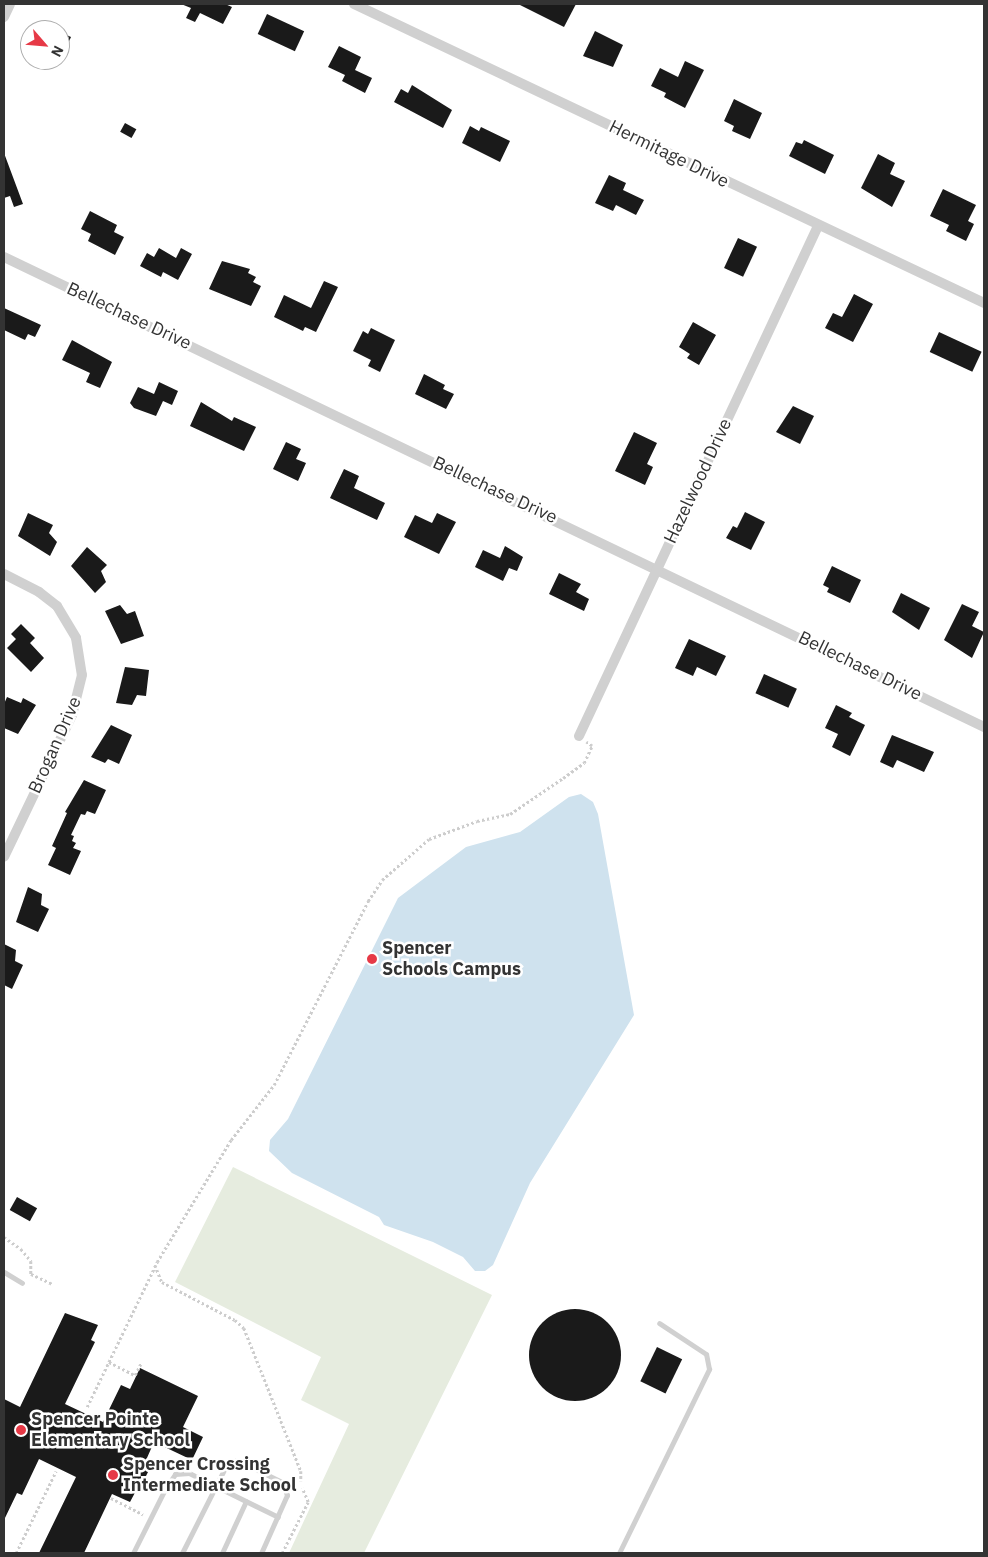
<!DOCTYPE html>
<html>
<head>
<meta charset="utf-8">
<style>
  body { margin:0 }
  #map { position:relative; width:988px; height:1557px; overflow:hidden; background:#fff; font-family:"IBM Plex Sans",sans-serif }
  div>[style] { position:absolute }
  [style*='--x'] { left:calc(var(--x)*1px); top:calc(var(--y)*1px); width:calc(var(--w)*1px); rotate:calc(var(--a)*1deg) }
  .green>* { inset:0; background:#e6ecdf }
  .water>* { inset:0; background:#cfe2ee }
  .building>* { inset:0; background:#1a1a1a; transform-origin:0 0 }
  .round { border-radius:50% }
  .path>* { height:2.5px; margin-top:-1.25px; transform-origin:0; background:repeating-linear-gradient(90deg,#cdcdcd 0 2.5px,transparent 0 5px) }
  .service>* { height:5px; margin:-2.5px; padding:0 2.5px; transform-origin:2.5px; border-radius:2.5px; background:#d0d0d0 }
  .minor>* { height:10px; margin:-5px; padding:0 5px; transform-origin:5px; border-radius:5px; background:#d0d0d0 }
  .dots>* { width:14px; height:14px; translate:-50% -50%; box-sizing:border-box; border:2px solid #fff; border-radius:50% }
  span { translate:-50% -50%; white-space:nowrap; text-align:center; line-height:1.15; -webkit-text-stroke:5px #fff; paint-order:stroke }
  .street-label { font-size:18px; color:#333 }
  .poi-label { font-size:18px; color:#333; font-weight:700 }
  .left { translate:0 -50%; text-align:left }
  .frame { position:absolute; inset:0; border:5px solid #333; pointer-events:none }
  .north { position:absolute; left:20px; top:20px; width:50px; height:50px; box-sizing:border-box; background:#fff; border:1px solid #adadad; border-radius:50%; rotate:117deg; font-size:14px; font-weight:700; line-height:20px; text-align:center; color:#333 }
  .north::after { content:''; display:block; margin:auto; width:18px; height:22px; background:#e63946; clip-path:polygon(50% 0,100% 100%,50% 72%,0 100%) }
</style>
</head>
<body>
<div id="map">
  <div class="green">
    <i style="clip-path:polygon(233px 1167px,492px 1295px,364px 1553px,289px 1553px,349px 1424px,301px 1400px,321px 1357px,175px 1282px)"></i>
  </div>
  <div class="water">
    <i style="clip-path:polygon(581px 794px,593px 802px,598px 814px,634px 1015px,530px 1183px,493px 1265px,485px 1271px,475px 1271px,463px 1257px,433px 1242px,384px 1225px,379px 1217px,292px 1173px,269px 1151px,270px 1140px,288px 1119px,398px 898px,466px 847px,520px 832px,569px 797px)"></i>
  </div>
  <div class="building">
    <i style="clip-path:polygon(181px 4px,225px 4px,232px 7px,223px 24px,200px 13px,195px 22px,186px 18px,191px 8px)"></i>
    <i style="clip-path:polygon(518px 4px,576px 4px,564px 27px)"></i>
    <i style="left:267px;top:14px;width:41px;height:22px;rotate:25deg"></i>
    <i style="clip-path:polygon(595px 31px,623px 45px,613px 67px,583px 56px)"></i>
    <i style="clip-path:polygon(60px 32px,71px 37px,60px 61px)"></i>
    <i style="clip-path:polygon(339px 46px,361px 57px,355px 70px,372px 78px,365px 93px,342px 81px,345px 75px,328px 67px)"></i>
    <i style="clip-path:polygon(685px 61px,704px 70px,685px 108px,664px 97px,666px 93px,651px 86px,660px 68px,678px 77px)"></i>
    <i style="clip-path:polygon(412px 85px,452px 110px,443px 128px,394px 102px,401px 89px,408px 93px)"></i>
    <i style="clip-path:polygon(734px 99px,762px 113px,750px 139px,732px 131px,734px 126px,724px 121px)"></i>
    <i style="left:125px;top:123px;width:13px;height:10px;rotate:29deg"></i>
    <i style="clip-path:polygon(470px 126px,479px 131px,481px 127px,510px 141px,500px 162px,462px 143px)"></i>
    <i style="clip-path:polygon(804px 140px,834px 155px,825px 174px,789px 156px,796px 142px,802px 144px)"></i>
    <i style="clip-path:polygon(4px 153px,23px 204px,14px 207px,10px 196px,4px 198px)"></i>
    <i style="clip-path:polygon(878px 154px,895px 163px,890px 174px,905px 181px,892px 207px,861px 188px)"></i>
    <i style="clip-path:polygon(609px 175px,626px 183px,623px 190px,644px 200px,636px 215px,616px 205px,613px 211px,595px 203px)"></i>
    <i style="clip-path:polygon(943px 189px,976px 205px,968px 221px,974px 224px,966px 241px,946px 231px,949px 225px,930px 216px)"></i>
    <i style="clip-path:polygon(90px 211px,117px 225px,114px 232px,124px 237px,115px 255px,88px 241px,91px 234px,81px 229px)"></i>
    <i style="left:738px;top:238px;width:21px;height:33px;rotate:25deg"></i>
    <i style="clip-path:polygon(159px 248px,176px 258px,181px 248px,192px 254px,178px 280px,163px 272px,161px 277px,140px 266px,147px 253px,154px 257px)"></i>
    <i style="clip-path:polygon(222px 261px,250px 269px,248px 273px,256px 277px,253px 282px,261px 286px,251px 306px,209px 289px)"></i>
    <i style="clip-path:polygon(324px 281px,338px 287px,316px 332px,305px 327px,303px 331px,274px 317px,284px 295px,311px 308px)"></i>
    <i style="clip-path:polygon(854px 294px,873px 304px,853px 342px,825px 328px,833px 313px,842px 317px)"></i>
    <i style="clip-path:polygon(4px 308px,41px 325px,35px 337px,28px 334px,25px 340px,4px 330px)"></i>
    <i style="clip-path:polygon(693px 322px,716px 335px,699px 365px,687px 358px,690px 354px,679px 347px)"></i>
    <i style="clip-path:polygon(371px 328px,395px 340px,380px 372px,368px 366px,371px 360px,353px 351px,363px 331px,368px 334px)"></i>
    <i style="left:939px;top:332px;width:47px;height:22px;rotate:25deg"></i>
    <i style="clip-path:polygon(72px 340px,112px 362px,100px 388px,86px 382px,90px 373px,62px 360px)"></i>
    <i style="clip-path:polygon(424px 374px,445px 385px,443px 389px,454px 394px,446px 409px,415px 394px)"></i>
    <i style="clip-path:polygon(159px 382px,178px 391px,172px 405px,163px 401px,156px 416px,134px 408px,130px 403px,138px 387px,154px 394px)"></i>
    <i style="clip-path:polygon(201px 402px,232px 421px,234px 417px,256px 427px,244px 451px,190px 426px)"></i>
    <i style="clip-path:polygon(793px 406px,814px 416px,800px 444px,776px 432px)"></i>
    <i style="clip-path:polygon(634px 432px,657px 443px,647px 464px,653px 467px,645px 485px,615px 471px)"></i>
    <i style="clip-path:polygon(286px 442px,301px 449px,296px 459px,306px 463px,298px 481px,273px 469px)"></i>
    <i style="clip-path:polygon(344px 469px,359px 476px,354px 488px,385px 503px,377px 520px,330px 498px)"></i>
    <i style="clip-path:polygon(745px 512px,765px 522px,751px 550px,726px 538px,733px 526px,737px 528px)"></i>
    <i style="clip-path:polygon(28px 513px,53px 525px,49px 533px,57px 542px,50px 556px,18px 536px)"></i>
    <i style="clip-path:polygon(437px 513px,456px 522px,439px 554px,404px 537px,415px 515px,432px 523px)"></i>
    <i style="clip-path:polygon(505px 546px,523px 557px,517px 571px,509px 568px,503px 581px,475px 567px,483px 550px,500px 558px)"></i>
    <i style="clip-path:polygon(87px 547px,107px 565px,101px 571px,106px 582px,95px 593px,71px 566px)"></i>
    <i style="clip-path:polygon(832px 566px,861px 580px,850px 603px,827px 592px,829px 588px,823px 585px)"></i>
    <i style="clip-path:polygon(559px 573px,581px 584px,576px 592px,589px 599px,584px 611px,549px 594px)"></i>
    <i style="clip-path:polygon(901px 593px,930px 608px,919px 630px,892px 612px)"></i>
    <i style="clip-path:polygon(962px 604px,979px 612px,972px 626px,984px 632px,972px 658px,944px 640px)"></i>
    <i style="clip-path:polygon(120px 605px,127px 614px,135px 611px,144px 636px,121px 644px,105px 611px)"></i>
    <i style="clip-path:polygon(21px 624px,35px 638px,30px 643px,44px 658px,31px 672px,7px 648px,16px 639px,11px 634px)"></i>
    <i style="clip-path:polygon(689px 639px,726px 656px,716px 676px,697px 667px,693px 676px,675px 668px)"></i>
    <i style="clip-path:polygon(125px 667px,149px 670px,146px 696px,137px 695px,132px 705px,116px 703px)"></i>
    <i style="left:764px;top:674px;width:36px;height:21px;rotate:24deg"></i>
    <i style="clip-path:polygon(7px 697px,21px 703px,23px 698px,36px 705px,18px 734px,4px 728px,4px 704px)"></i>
    <i style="clip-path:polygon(836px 705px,852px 713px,849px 717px,865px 725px,850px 756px,832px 747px,838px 734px,825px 728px)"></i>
    <i style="clip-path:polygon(111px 725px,132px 735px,119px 764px,108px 759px,105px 763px,91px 757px)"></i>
    <i style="clip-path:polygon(892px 735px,934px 752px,924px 772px,897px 760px,893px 768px,880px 762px)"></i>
    <i style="clip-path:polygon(84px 780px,106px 790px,95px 814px,87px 811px,85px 815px,81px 814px,71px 835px,74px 836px,72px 841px,76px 843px,73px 848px,81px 851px,70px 875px,48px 865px,56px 848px,52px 846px,67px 813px,65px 812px)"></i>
    <i style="clip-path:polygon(28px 887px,42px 894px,41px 905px,49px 909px,38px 932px,16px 922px)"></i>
    <i style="clip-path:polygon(4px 944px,16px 950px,15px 961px,23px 965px,12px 989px,4px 985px)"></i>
    <i style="left:17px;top:1197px;width:23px;height:15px;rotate:29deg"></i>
    <i class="round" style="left:529px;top:1309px;width:92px;height:92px"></i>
    <i style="clip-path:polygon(65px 1313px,98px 1325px,91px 1340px,95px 1342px,65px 1404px,103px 1422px,121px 1385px,130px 1389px,140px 1368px,198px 1396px,183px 1427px,203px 1437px,192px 1460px,154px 1442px,143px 1467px,149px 1470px,140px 1488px,138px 1487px,130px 1502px,112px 1494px,84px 1553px,39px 1553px,76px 1477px,39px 1459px,22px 1495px,17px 1493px,4px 1520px,4px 1399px,20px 1407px)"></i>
    <i style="left:657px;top:1347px;width:28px;height:38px;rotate:26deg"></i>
  </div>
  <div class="path">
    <i style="--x:4;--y:1237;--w:21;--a:35"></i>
    <i style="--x:21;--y:1249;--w:16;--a:50"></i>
    <i style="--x:31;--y:1261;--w:13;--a:90"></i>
    <i style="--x:31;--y:1274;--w:23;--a:25"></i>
    <i style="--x:155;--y:1265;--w:18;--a:68"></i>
    <i style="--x:162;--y:1282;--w:82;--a:27.5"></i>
    <i style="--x:235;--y:1320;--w:12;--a:42"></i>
    <i style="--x:244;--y:1328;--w:154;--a:68.3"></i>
    <i style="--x:301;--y:1471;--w:10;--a:90"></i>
    <i style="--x:109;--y:1362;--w:29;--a:27"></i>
    <i style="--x:135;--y:1375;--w:13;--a:-63"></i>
    <i style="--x:87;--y:1407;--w:161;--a:-64.2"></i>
    <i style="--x:157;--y:1262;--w:143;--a:-58.8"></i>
    <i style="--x:231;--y:1140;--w:70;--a:-52"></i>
    <i style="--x:274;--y:1085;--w:207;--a:-62.9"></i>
    <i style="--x:368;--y:901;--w:25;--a:-56"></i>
    <i style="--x:382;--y:880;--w:62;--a:-41.1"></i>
    <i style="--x:429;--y:839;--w:51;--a:-20.6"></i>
    <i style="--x:477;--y:821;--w:34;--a:-12"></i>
    <i style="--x:510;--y:814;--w:64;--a:-34.2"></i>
    <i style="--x:563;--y:778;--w:26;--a:-36"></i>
    <i style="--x:584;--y:763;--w:19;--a:-65"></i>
    <i style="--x:592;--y:746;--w:7;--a:-146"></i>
    <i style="--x:111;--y:1498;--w:36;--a:27"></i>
    <i style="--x:16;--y:1553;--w:91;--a:-64"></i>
    <i style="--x:282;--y:1553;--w:57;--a:-63"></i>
    <i style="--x:308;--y:1502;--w:15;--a:-113"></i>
  </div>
  <div class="service">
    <i style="--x:4;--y:1272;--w:21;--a:31"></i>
    <i style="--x:133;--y:1553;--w:72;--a:-63.4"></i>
    <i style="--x:165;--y:1489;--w:18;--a:-56"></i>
    <i style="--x:175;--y:1474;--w:14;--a:-4"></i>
    <i style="--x:189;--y:1473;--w:99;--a:26.3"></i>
    <i style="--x:182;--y:1553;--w:95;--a:-63.2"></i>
    <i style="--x:225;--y:1468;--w:14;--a:-34"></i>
    <i style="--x:237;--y:1460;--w:50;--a:26.1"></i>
    <i style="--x:282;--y:1482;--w:14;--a:69"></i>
    <i style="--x:287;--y:1495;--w:64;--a:114.1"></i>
    <i style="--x:222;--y:1553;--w:57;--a:-65.2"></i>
    <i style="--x:619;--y:1553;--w:205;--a:-63.9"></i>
    <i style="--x:709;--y:1369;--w:15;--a:-101"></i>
    <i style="--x:706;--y:1354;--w:56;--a:-146.6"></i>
  </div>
  <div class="minor">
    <i style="--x:354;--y:4;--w:697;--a:25.39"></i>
    <i style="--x:4;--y:17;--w:14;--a:-65"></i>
    <i style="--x:4;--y:257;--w:1087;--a:25.62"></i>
    <i style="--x:4;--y:574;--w:39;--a:27"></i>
    <i style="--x:39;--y:592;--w:23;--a:38"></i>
    <i style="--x:57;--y:606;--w:37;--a:59"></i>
    <i style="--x:76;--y:638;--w:37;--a:81"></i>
    <i style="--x:82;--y:675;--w:41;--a:104"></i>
    <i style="--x:72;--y:715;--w:157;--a:115.6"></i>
    <i style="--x:579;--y:736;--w:563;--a:-64.89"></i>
  </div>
  <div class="dots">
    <i style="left:372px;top:959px;background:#e63946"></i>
    <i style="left:21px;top:1430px;background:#e63946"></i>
    <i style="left:113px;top:1475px;background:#e63946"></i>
  </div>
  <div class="street-label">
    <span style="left:669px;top:154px;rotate:26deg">Hermitage Drive</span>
    <span style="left:129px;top:316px;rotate:25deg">Bellechase Drive</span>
    <span style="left:698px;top:481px;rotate:-65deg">Hazelwood Drive</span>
    <span style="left:495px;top:490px;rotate:25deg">Bellechase Drive</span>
    <span style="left:860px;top:666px;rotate:26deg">Bellechase Drive</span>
    <span style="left:55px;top:745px;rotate:-66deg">Brogan Drive</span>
  </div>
  <div class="poi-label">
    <span class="left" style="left:382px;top:959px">Spencer<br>Schools Campus</span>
    <span class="left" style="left:31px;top:1430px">Spencer Pointe<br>Elementary School</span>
    <span class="left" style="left:123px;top:1475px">Spencer Crossing<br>Intermediate School</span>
  </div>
  <div class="frame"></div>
  <div class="north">N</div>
</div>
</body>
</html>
